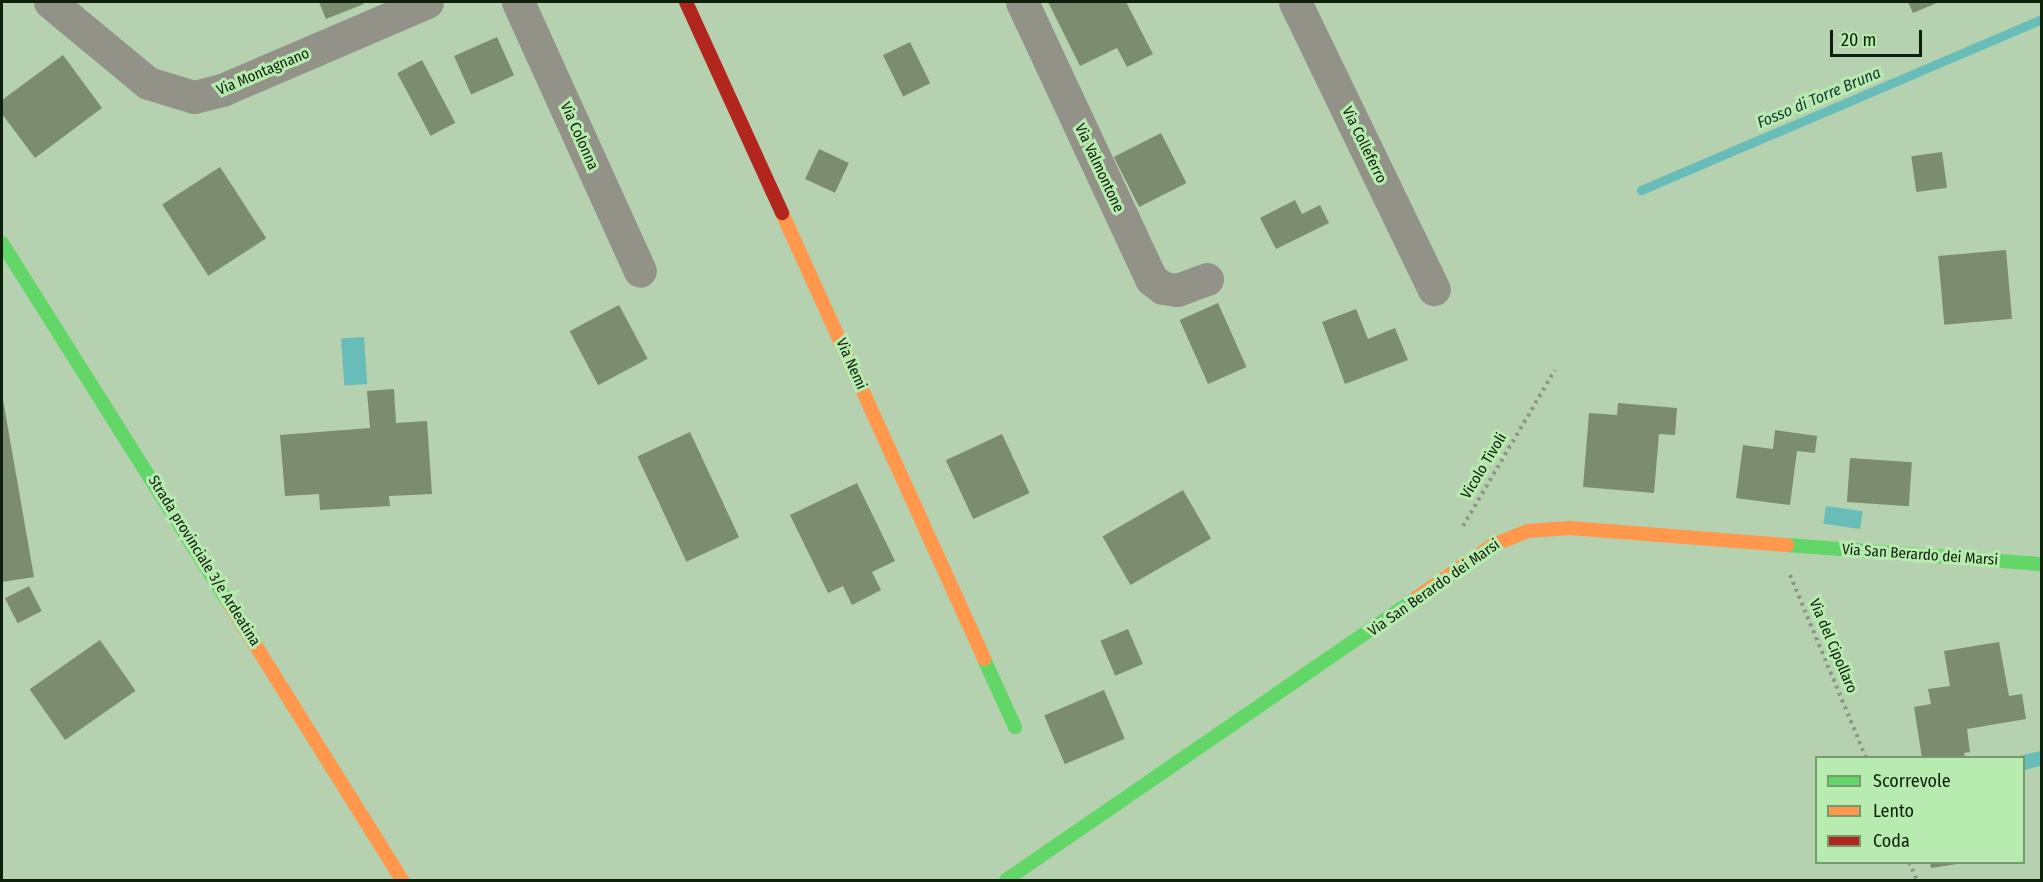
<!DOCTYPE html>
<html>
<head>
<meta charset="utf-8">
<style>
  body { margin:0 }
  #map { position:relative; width:2043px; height:882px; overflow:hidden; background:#b5d1b0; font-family:"Fira Sans Condensed",sans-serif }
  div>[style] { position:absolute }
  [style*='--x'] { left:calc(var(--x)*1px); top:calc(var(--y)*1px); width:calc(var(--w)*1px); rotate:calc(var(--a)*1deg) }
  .water>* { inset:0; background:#68bdb8; transform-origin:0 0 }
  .stream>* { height:9px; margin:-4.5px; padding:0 4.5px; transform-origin:4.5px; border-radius:4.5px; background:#68bdb8 }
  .building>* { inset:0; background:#7c8c6f; transform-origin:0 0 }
  .path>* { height:4px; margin-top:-2px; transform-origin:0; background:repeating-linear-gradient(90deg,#8d9686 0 3px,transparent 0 7.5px) }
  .street>* { height:33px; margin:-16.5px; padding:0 16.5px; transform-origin:16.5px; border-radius:16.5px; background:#939288 }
  .fast>* { height:14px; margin:-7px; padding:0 7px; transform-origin:7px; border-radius:7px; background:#63d668 }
  .slow>* { height:14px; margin:-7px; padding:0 7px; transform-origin:7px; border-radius:7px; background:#ff974d }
  .jam>* { height:14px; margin:-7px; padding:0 7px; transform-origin:7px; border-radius:7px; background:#b3261e }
  span { translate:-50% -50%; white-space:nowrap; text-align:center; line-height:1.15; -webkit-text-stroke:6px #b8ebaf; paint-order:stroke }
  .street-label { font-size:15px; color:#0d200a }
  .water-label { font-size:16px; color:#163739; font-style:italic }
  .frame { position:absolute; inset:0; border:3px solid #0d200a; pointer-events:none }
  .legend { position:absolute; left:1815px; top:756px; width:210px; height:108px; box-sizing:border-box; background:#b8ebaf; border:2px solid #749a6d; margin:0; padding:8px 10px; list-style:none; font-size:18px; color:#0d200a }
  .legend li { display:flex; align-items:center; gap:12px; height:30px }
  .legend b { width:30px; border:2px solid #749a6d }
  .scale { position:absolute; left:1830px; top:30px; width:92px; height:27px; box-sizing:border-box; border:3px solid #0d200a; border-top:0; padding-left:8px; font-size:18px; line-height:21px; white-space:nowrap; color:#0d200a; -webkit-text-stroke:4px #b8ebaf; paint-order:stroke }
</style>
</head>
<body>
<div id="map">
  <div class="water">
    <i style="left:364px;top:337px;width:47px;height:23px;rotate:86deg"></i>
    <i style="left:1826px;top:506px;width:37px;height:18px;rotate:8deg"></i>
    <i style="clip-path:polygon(2041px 751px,2041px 766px,2024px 770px,2024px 758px,2015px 757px)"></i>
  </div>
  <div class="stream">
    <i style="--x:1641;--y:190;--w:436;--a:-23.1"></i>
  </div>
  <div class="building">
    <i style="clip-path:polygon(319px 2px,363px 2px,364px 4px,326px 19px)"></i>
    <i style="clip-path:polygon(1048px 2px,1126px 2px,1153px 54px,1127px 67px,1117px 48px,1080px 66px)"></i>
    <i style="clip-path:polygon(1908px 2px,1939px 2px,1913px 13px)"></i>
    <i style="left:497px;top:37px;width:42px;height:47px;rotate:66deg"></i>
    <i style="left:910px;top:42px;width:46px;height:30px;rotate:64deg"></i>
    <i style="clip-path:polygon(63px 55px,102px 108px,35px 158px,2px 114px,2px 100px)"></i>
    <i style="left:422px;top:60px;width:71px;height:28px;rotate:62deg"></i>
    <i style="left:1161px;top:133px;width:56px;height:53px;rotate:63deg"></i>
    <i style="left:819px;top:149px;width:33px;height:33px;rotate:25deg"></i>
    <i style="left:1942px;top:152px;width:36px;height:31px;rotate:82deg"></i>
    <i style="left:220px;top:167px;width:85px;height:69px;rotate:57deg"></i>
    <i style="clip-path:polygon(1295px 200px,1302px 214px,1320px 205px,1329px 223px,1276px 249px,1260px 218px)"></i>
    <i style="left:2006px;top:250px;width:69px;height:68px;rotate:85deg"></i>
    <i style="left:1218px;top:303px;width:70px;height:42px;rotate:66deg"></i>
    <i style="left:619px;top:305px;width:61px;height:56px;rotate:62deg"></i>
    <i style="clip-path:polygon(1356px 309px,1368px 339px,1395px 328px,1408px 360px,1345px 384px,1322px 322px)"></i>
    <i style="clip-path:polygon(394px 389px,396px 423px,427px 421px,432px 494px,389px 496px,390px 506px,320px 510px,319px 494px,285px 496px,280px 435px,370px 428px,367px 391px)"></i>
    <i style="clip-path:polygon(2px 394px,34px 577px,2px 582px)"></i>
    <i style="clip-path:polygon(1618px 403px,1677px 408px,1675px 435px,1659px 434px,1654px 493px,1583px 487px,1589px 413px,1617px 415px)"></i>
    <i style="clip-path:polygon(1775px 430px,1817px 436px,1815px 453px,1797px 451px,1790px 505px,1736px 498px,1743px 445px,1773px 449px)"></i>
    <i style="left:690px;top:432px;width:116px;height:58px;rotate:65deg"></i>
    <i style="left:1002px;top:434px;width:65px;height:62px;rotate:65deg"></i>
    <i style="left:1850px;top:458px;width:62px;height:44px;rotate:4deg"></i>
    <i style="clip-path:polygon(857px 483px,895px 561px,872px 572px,881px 590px,852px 605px,843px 586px,828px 593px,790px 515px)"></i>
    <i style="left:1183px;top:490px;width:56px;height:93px;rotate:60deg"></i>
    <i style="left:29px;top:586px;width:28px;height:27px;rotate:63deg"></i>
    <i style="left:1128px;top:629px;width:38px;height:30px;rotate:67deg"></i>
    <i style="left:100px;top:640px;width:62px;height:86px;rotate:55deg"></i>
    <i style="clip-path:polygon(1999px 642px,2009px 696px,2022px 694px,2026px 719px,1967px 729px,1970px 752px,1964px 753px,1965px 758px,1922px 758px,1914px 707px,1931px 704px,1928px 689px,1950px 686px,1944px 651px)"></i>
    <i style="left:1104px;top:690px;width:53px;height:65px;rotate:67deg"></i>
    <i style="clip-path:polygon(1930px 862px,1957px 862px,1957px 864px,1931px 868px)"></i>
  </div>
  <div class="path">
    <i style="--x:1463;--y:526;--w:181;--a:-59.5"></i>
    <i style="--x:1790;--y:575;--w:198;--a:67.4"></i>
    <i style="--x:1909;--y:862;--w:20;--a:66"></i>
  </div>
  <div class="street">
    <i style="--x:50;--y:2;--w:127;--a:39.6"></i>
    <i style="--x:148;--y:83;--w:48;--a:16.9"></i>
    <i style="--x:194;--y:97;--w:29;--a:-14"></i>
    <i style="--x:222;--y:90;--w:223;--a:-23.2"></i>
    <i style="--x:518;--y:2;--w:295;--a:65.6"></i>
    <i style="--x:1022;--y:2;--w:306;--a:65"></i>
    <i style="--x:1151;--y:279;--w:15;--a:37"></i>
    <i style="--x:1163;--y:288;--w:14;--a:8"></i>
    <i style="--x:1177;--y:290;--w:32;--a:-20"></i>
    <i style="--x:1295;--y:2;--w:319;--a:64.2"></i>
  </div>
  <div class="fast">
    <i style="--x:2;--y:243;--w:426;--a:57.8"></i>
    <i style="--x:1787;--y:545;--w:256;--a:4.3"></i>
    <i style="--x:984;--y:659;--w:75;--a:65.5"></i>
    <i style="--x:1006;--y:880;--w:498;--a:-34.5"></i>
  </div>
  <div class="slow">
    <i style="--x:782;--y:213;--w:490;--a:65.6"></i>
    <i style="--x:1416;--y:598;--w:93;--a:-34.5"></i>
    <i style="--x:1493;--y:545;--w:38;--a:-22"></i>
    <i style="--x:1528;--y:531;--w:42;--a:-4.1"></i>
    <i style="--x:1570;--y:528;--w:218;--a:4.5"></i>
    <i style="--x:229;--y:603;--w:327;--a:58"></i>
  </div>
  <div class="jam">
    <i style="--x:686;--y:2;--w:232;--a:65.5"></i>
  </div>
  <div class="street-label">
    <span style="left:263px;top:72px;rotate:-23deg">Via Montagnano</span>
    <span style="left:579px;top:136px;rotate:66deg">Via Colonna</span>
    <span style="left:1364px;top:145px;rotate:64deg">Via Colleferro</span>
    <span style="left:1099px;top:168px;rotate:65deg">Via Valmontone</span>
    <span style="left:851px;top:364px;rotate:66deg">Via Nemi</span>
    <span style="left:1484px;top:466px;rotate:-59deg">Vicolo Tivoli</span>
    <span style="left:1920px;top:555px;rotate:4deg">Via San Berardo dei Marsi</span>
    <span style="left:204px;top:561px;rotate:58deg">Strada provinciale 3/e Ardeatina</span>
    <span style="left:1434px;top:588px;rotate:-35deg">Via San Berardo dei Marsi</span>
    <span style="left:1833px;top:646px;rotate:67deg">Via del Cipollaro</span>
  </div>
  <div class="water-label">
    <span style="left:1819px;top:98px;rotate:-23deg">Fosso di Torre Bruna</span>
  </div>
  <div class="frame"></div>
  <ul class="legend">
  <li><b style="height:8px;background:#63d668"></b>Scorrevole</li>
  <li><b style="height:8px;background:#ff974d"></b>Lento</li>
  <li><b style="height:8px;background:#b3261e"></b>Coda</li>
  </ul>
  <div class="scale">20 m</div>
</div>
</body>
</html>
